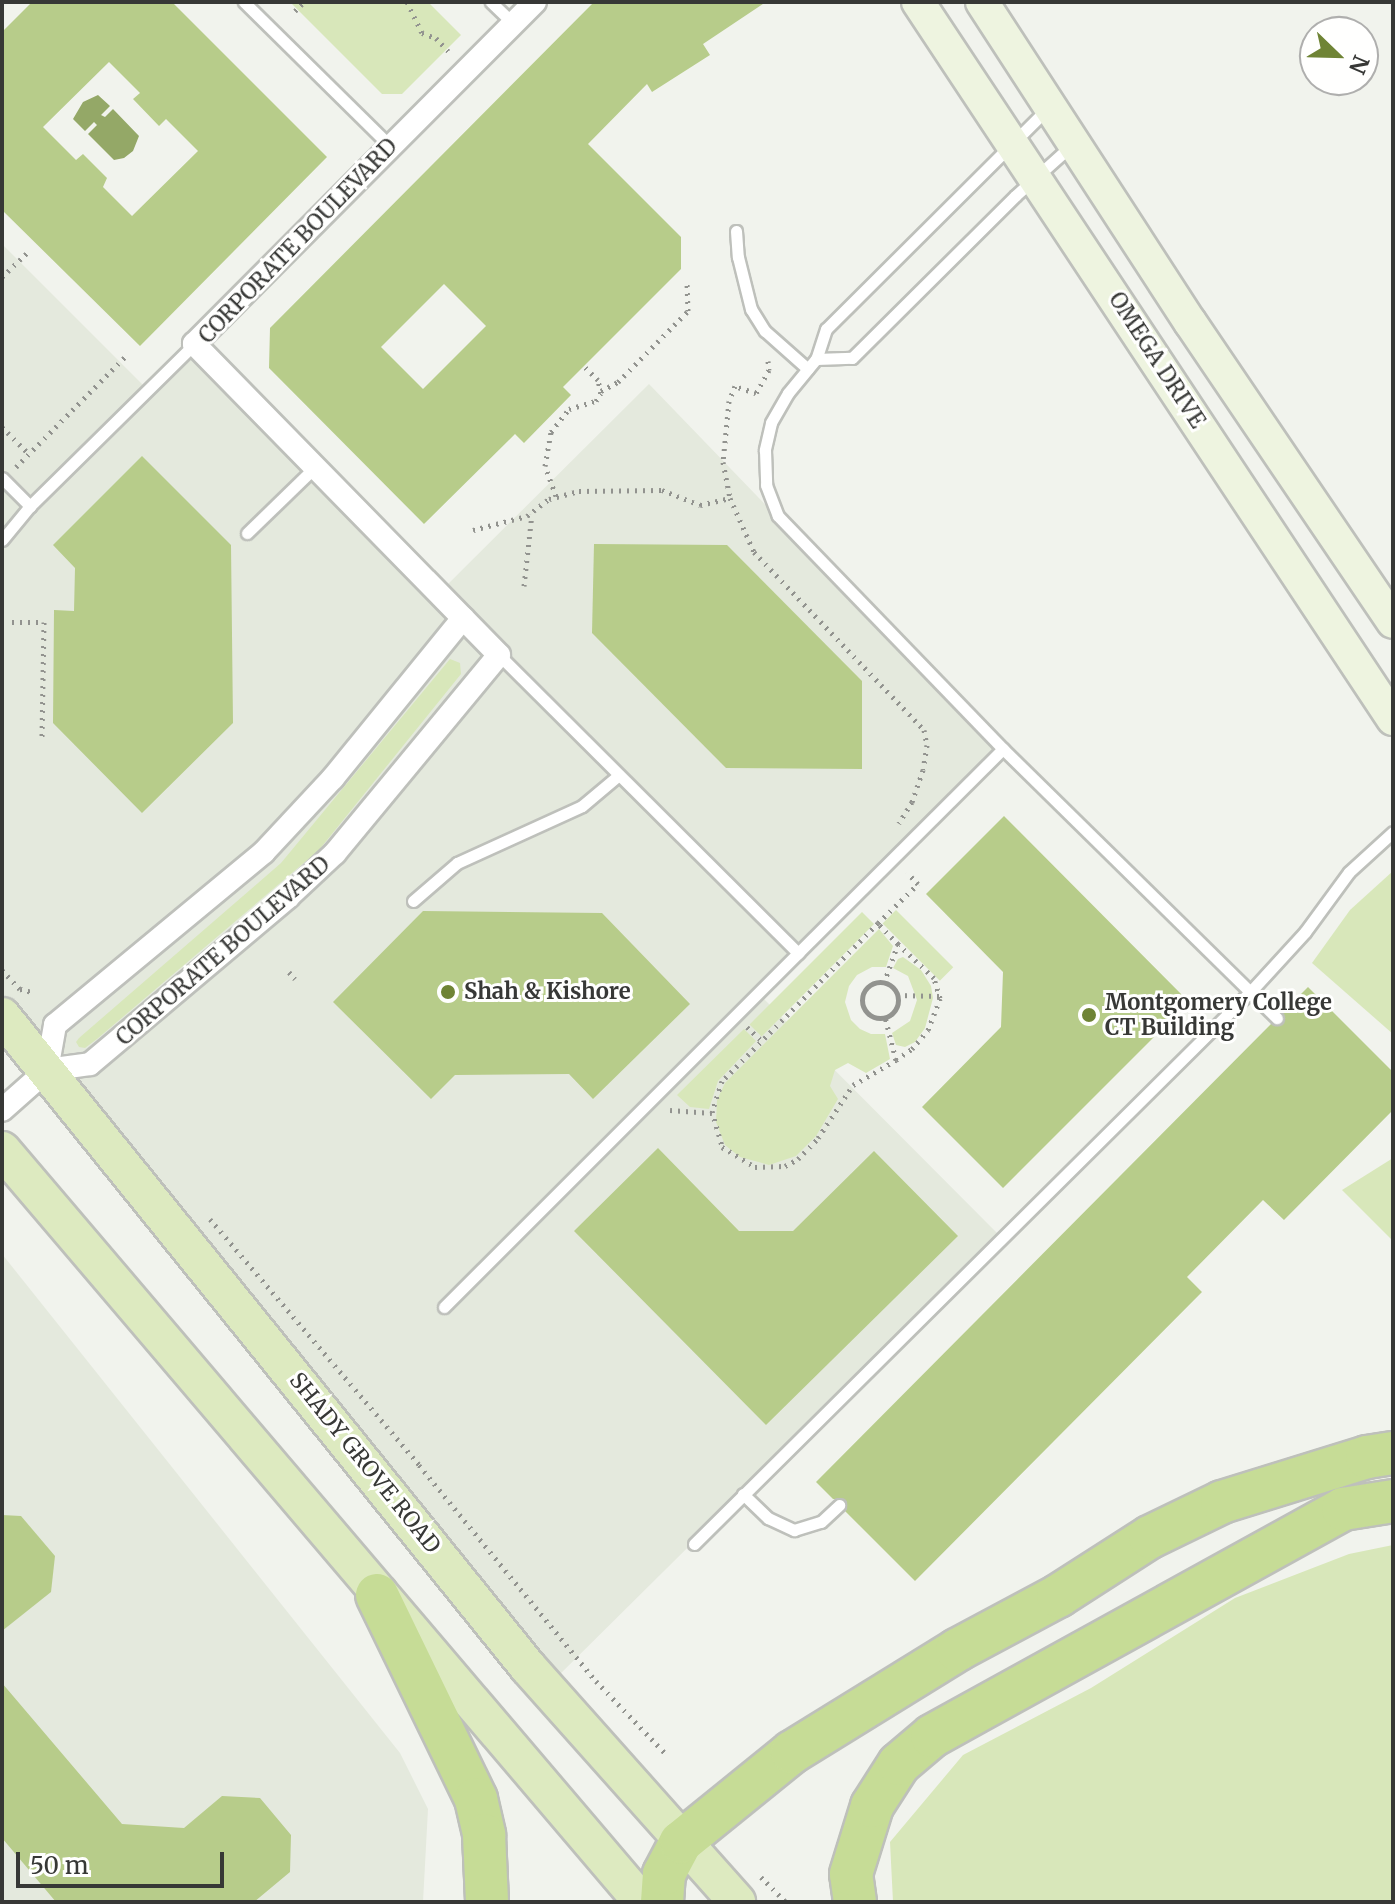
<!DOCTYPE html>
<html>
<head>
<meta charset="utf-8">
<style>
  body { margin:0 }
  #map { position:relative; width:1395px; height:1904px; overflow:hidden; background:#f1f3ed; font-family:Merriweather,serif }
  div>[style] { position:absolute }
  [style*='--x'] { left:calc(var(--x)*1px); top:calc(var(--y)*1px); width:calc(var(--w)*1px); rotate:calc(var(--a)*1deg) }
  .built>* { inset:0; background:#e4e9dd }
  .green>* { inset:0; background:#d8e7ba; transform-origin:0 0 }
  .water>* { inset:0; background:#94a867 }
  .building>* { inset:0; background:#b7cc8a }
  .path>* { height:5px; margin-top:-2.5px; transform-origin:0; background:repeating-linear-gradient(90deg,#92938f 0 2px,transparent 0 8px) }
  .path>.ring { margin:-2.5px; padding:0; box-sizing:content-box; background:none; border:5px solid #92938f; border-radius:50% }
  .roads { filter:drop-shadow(2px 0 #bec0bb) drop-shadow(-2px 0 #bec0bb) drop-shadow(0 2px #bec0bb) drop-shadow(0 -2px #bec0bb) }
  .service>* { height:11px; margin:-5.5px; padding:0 5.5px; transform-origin:5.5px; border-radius:5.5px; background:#fff }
  .minor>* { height:22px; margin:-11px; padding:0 11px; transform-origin:11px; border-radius:11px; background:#fff }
  .secondary>* { height:32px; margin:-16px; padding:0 16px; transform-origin:16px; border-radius:16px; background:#eef4e0 }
  .primary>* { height:36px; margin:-18px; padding:0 18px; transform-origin:18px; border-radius:18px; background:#ddeac0 }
  .motorway>* { height:42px; margin:-21px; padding:0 21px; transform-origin:21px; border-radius:21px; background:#c6dc96 }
  .dots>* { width:22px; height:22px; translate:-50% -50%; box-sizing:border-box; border:4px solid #fffffe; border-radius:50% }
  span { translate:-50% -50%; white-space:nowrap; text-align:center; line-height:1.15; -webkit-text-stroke:6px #fffffe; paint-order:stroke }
  .street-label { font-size:22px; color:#373836 }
  .poi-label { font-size:22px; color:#373836; font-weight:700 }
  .left { translate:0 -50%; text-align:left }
  .frame { position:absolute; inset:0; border:4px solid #373836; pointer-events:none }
  .north { position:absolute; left:1299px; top:16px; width:80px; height:80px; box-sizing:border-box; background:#fffffe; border:2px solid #afafae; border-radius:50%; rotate:113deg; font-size:22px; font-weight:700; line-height:32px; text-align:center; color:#373836 }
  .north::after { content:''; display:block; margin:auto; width:28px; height:36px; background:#6f8435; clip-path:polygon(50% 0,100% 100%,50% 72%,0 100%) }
  .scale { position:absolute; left:16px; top:1852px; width:208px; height:36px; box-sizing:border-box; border:4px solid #373836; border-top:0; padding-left:10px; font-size:24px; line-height:28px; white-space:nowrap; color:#373836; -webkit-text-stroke:6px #fffffe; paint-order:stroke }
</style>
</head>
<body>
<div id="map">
  <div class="built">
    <i style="clip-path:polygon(2px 244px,146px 388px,193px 341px,441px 591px,649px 384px,1001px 749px,757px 992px,1001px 1237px,550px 1684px,2px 1005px)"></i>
    <i style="clip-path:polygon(2px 1254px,400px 1753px,428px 1809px,423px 1902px,2px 1902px)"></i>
  </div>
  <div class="green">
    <i style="clip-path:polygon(290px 2px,428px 2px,461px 35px,402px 94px,382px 94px)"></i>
    <i style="clip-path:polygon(450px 659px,460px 663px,461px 674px,319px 850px,97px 1039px,85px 1048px,79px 1047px,76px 1042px,79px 1038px,281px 863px)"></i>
    <i style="clip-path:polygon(1393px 871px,1393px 1034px,1312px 963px,1350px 910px)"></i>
    <i style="left:896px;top:910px;width:81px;height:19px;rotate:45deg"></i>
    <i style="left:862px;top:912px;width:17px;height:159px;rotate:45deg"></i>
    <i style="clip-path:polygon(879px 929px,893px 946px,886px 967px,872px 967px,857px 975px,849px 986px,845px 1002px,851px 1020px,860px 1029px,871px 1034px,885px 1034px,890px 1059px,866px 1073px,848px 1063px,835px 1070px,830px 1086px,838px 1099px,816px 1136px,796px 1156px,769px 1165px,740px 1157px,725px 1145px,716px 1122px,717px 1100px,725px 1083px)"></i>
    <i style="clip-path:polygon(903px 957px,921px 970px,931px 986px,933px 998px,925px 1028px,915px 1042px,905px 1047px,896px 1045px,892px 1033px,910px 1021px,917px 1000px,908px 976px,893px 968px,898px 959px)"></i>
    <i style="clip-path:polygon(744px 1029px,756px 1041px,718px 1081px,709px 1109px,690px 1107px,677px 1095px)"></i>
    <i style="clip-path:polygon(1393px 1158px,1393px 1241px,1342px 1190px)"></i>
    <i style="clip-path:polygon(1393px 1545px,1393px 1902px,893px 1902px,890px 1842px,963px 1755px,1091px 1688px,1235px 1598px,1349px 1554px)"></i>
  </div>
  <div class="water">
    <i style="clip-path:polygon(98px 95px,110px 106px,101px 115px,105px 117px,113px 109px,139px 136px,133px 151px,124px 158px,114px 160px,88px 134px,97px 125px,94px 122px,85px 131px,73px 119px,83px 102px)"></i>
  </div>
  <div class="building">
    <i style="clip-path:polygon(evenodd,32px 2px,172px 2px,327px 157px,140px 346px,2px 210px,2px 32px,32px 2px,109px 62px,140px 93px,133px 99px,159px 126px,166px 119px,198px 151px,132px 216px,103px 187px,107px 178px,83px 154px,76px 160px,43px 127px,109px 62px)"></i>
    <i style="clip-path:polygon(evenodd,594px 2px,766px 2px,703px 44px,710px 55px,652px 92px,647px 84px,588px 144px,681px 237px,681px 269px,563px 387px,571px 395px,524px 443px,515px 434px,424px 524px,269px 368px,270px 328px,594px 2px,444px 284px,486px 326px,423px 389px,381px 347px,444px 284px)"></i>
    <i style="clip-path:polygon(142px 456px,231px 545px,233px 723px,142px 813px,53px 723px,54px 610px,74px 611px,75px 568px,53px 545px)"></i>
    <i style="clip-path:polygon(594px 544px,727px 545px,862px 681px,862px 769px,726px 768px,592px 633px)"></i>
    <i style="clip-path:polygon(1004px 816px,1189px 1002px,1003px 1188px,922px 1107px,1001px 1027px,1003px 972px,926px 894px)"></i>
    <i style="clip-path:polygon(423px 911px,602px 913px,690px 1004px,593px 1099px,569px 1074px,455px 1075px,431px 1099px,333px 1002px)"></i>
    <i style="clip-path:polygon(1308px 987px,1393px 1072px,1393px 1110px,1284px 1220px,1263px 1200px,1187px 1277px,1202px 1292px,915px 1581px,845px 1511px,845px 1499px,833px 1499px,816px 1482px,1271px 1024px,1282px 1024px,1283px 1012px)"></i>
    <i style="clip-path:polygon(658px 1148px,739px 1231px,793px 1231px,874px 1151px,958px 1236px,766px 1425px,574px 1231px)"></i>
    <i style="clip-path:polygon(2px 1515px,21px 1516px,55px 1556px,51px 1592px,2px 1631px)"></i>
    <i style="clip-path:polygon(2px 1683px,122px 1824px,184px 1828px,222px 1796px,260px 1798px,291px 1835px,290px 1872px,254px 1902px,56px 1902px,2px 1838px)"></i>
  </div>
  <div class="path">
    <i style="--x:407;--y:2;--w:34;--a:64"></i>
    <i style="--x:422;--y:33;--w:15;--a:20"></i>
    <i style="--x:436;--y:38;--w:18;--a:47"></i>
    <i style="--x:295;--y:11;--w:13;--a:-45"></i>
    <i style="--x:2;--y:277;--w:35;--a:-44"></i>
    <i style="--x:768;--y:361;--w:9;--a:84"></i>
    <i style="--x:769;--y:370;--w:26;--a:119"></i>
    <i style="--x:756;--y:393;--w:22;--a:-162"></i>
    <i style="--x:735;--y:386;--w:16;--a:112"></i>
    <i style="--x:729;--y:401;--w:61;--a:95.6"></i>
    <i style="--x:723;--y:462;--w:37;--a:79"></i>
    <i style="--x:730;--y:498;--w:59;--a:66"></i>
    <i style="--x:754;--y:552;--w:246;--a:46.3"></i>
    <i style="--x:924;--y:730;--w:15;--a:79"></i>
    <i style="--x:927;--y:745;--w:25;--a:99"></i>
    <i style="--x:923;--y:770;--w:34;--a:109"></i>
    <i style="--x:912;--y:802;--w:25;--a:122"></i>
    <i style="--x:601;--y:391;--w:19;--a:-28"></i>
    <i style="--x:618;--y:382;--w:100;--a:-45.4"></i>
    <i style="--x:688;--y:311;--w:27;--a:-92"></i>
    <i style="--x:2;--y:427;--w:38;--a:45"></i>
    <i style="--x:16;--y:467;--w:159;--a:-45.3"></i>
    <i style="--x:556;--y:496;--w:32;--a:-110"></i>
    <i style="--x:545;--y:466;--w:35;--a:-80"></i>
    <i style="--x:551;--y:432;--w:29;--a:-52"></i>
    <i style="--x:569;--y:409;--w:28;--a:-17"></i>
    <i style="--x:596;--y:401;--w:9;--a:-58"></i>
    <i style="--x:601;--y:393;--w:13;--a:-103"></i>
    <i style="--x:598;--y:380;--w:20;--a:-135"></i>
    <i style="--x:473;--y:530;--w:56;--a:-14.5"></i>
    <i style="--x:527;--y:516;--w:28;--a:-38"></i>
    <i style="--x:549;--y:499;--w:31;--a:-15"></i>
    <i style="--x:579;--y:491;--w:83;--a:-0.7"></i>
    <i style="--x:662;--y:490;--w:41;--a:21.5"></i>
    <i style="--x:700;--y:505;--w:31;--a:-13"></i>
    <i style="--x:524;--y:586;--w:72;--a:-83.7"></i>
    <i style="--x:12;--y:622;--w:32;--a:0"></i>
    <i style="--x:44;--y:622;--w:116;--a:91"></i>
    <i style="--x:878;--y:923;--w:222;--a:134.6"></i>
    <i style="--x:722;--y:1081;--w:32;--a:108"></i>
    <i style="--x:712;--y:1111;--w:37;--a:74"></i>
    <i style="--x:722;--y:1147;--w:39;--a:31"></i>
    <i style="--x:755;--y:1167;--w:30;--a:-2"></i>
    <i style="--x:785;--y:1166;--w:15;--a:-28"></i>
    <i style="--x:798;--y:1159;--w:29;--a:-46"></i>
    <i style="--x:818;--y:1138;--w:64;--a:-56.6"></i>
    <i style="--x:853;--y:1085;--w:50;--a:-30.2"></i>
    <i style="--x:896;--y:1060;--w:44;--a:-104.3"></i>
    <i style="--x:2;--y:970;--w:26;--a:47"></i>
    <i style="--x:20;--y:989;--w:12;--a:14"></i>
    <i style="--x:289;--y:972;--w:9;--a:49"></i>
    <i class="ring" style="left:862px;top:982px;width:31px;height:31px"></i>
    <i style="--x:884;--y:983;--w:41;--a:-70.3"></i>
    <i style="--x:898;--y:944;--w:29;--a:-134"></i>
    <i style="--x:878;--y:923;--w:56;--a:-44.3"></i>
    <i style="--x:918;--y:884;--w:16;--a:-133"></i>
    <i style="--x:897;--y:995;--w:43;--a:1.3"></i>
    <i style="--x:747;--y:1027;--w:19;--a:43"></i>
    <i style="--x:896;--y:1060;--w:19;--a:-35"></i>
    <i style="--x:912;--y:1049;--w:25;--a:-50"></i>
    <i style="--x:928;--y:1030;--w:34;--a:-69"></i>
    <i style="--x:940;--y:998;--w:21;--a:-107"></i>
    <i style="--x:934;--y:978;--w:50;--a:-136.6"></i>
    <i style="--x:670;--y:1110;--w:42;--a:4.1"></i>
    <i style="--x:210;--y:1219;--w:323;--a:49.6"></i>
    <i style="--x:419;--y:1465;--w:279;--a:50.7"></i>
    <i style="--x:596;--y:1681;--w:100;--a:46.2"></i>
    <i style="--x:761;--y:1877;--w:35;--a:45"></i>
  </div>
  <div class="roads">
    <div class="service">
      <i style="--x:244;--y:2;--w:206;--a:44.6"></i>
      <i style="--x:491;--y:2;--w:32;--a:44"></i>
      <i style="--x:1048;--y:108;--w:313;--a:135.1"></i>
      <i style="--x:826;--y:329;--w:32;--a:108"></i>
      <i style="--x:816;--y:359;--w:44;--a:129.5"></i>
      <i style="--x:788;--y:393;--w:34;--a:120"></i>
      <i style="--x:771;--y:423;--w:28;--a:103"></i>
      <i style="--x:765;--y:450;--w:35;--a:88"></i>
      <i style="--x:766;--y:485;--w:33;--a:69"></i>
      <i style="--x:778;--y:516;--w:324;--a:46"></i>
      <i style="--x:1003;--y:749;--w:384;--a:44.5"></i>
      <i style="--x:736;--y:231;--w:26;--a:86"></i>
      <i style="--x:738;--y:257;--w:54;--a:76"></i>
      <i style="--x:751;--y:309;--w:26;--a:58"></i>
      <i style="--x:765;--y:331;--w:57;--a:41.5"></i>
      <i style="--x:816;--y:359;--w:36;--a:-2"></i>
      <i style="--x:852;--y:358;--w:230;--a:-44.8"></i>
      <i style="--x:1015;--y:196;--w:78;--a:-41.9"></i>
      <i style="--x:2;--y:478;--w:40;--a:45"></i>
      <i style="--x:247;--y:533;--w:95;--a:-44.1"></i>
      <i style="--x:2;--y:540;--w:44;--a:-50.5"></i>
      <i style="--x:30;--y:506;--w:231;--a:-44.6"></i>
      <i style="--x:413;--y:901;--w:58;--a:-40.8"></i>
      <i style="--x:457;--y:863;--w:137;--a:-24.5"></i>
      <i style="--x:582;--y:806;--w:48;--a:-40"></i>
      <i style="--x:798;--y:953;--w:289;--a:-44.9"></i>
      <i style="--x:444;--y:1307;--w:501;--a:-45"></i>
      <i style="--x:798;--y:953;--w:422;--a:-135.1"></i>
      <i style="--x:743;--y:1494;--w:35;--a:44"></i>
      <i style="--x:768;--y:1518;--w:29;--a:25"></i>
      <i style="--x:794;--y:1530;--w:28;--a:-17"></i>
      <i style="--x:821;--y:1522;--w:25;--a:-43"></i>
      <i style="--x:694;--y:1544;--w:785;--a:-44.79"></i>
      <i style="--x:1251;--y:991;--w:80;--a:-47.5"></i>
      <i style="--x:1305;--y:932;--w:74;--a:-53.7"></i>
      <i style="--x:1349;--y:872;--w:59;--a:-42.3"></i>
    </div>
    <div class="minor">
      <i style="--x:47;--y:1070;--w:46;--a:-79.9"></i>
      <i style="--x:55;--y:1025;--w:271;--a:-39.6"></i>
      <i style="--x:264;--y:852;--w:101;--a:-47"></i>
      <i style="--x:333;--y:778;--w:206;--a:-50.9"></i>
      <i style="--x:2;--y:1110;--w:60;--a:-41.6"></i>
      <i style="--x:47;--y:1070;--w:43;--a:-7.9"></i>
      <i style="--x:90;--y:1064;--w:259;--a:-40.1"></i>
      <i style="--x:288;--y:897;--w:64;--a:-43.1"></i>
      <i style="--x:335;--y:853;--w:257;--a:-50.4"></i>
      <i style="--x:499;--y:655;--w:436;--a:-134.4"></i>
      <i style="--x:194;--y:344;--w:483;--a:-45.1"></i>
    </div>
    <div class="secondary">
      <i style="--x:918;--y:2;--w:860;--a:56.48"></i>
      <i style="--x:982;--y:2;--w:382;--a:57"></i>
      <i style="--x:1190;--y:322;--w:362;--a:55.9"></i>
    </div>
    <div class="primary">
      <i style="--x:2;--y:1016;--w:836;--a:51.07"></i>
      <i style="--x:527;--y:1666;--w:316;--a:48.3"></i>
      <i style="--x:2;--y:1150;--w:987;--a:49.6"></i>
    </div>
    <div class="motorway">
      <i style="--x:377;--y:1595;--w:227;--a:64.1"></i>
      <i style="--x:476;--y:1799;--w:37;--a:77"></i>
      <i style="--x:484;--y:1835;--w:67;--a:87.4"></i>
      <i style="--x:662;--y:1902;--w:28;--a:-86"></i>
      <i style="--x:664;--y:1874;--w:36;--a:-62"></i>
      <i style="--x:681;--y:1842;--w:143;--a:-39"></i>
      <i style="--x:792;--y:1752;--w:194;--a:-31.7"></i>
      <i style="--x:957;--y:1650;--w:115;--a:-28.1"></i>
      <i style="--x:1058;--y:1596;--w:109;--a:-32.7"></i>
      <i style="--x:1150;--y:1537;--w:80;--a:-25.9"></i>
      <i style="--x:1222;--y:1502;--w:152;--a:-17.2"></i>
      <i style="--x:1367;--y:1457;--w:26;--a:-9"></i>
      <i style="--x:855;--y:1902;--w:28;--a:-98"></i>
      <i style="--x:851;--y:1874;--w:71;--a:-72.8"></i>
      <i style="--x:872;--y:1806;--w:50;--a:-57.3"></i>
      <i style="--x:899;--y:1764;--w:43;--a:-40.3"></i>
      <i style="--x:932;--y:1736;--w:470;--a:-28.9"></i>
      <i style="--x:1343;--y:1509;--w:51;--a:-9.1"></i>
    </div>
  </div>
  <div class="dots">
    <i style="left:448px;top:992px;background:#6f8435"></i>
    <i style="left:1089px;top:1015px;background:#6f8435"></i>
  </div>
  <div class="street-label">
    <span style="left:298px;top:241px;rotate:-46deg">CORPORATE BOULEVARD</span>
    <span style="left:1157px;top:360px;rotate:57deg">OMEGA DRIVE</span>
    <span style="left:223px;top:951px;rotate:-41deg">CORPORATE BOULEVARD</span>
    <span style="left:365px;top:1463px;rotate:51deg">SHADY GROVE ROAD</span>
  </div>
  <div class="poi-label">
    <span class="left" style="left:464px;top:992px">Shah &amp; Kishore</span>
    <span class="left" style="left:1105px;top:1015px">Montgomery College<br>CT Building</span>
  </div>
  <div class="frame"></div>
  <div class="north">N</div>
  <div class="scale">50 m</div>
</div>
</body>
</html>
